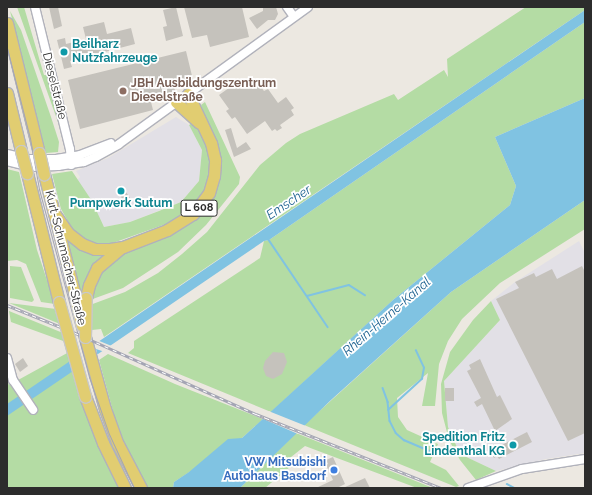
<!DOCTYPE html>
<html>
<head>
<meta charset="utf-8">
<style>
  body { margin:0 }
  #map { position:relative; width:592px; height:495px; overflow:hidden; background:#ece8e1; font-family:Raleway,sans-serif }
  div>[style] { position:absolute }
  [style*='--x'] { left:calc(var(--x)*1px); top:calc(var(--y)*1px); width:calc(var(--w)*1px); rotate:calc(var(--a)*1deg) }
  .industrial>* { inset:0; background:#e2e0e6 }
  .green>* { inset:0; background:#b4dca4 }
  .water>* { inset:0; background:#80c3e2 }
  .pier>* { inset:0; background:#ece8e1 }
  .stream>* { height:1.5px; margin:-0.75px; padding:0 0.75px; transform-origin:0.75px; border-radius:0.75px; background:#80c3e2 }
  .building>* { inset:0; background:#c5c2bc; transform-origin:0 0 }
  .roads { filter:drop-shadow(1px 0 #b1b2bb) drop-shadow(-1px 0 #b1b2bb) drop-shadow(0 1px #b1b2bb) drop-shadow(0 -1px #b1b2bb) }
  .minor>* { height:8px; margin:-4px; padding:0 4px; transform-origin:4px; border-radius:4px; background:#fff }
  .major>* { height:11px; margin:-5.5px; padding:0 5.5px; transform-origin:5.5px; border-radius:5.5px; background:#e1cd71 }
  .tram>* { height:1px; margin:-0.5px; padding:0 0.5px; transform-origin:0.5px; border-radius:0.5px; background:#a4a5b4 }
  .rail>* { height:3px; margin-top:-1.5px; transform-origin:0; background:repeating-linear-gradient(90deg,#fff 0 4.5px,#a4a5b4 0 9px); box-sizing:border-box; border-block:1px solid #a4a5b4 }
  .bridges { filter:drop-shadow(1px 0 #c8c8c8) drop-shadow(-1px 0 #c8c8c8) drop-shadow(0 1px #c8c8c8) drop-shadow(0 -1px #c8c8c8) }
  .major-bridge>* { height:11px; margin:-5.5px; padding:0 5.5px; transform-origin:5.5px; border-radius:5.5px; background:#e1cd71 }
  .dots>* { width:11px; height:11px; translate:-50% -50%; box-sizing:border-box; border:2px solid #fff; border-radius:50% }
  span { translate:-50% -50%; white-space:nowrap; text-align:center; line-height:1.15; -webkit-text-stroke:3.5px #fff; paint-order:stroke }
  .shield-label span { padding:1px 3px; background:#fff; border:1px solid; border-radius:3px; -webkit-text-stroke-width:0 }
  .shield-label { font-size:11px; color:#2c2c2c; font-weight:700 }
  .culture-label { font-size:12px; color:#0d838f; font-weight:700 }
  .left { translate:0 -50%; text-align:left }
  .right { translate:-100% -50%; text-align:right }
  .education-label { font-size:12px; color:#785e54; font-weight:700 }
  .street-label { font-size:12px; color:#2c2c2c }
  .shop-label { font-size:12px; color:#366cbe; font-weight:700 }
  .water-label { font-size:13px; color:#1d6290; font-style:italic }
  .frame { position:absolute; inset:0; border:8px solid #2c2c2c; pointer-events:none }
</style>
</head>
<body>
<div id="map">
  <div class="industrial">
    <i style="clip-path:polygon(176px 117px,189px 125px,202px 150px,199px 181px,181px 202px,130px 222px,104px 227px,92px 201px,77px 180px,80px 177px,76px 171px,108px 158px)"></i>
    <i style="clip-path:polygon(579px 241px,585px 253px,585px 453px,546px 459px,496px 471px,460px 454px,448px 427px,444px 381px,500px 320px,491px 301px,515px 282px)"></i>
  </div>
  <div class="green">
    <i style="clip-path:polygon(17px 7px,24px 7px,44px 75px,47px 75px,59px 125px)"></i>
    <i style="clip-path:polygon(526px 7px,585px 7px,585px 10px,104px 337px,101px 329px,92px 330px,90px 305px,125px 292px,158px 273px,182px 254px,207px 232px,260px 165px,286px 143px,300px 134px,394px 94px,398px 100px,444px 70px,448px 77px,447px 59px)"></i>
    <i style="clip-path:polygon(10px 11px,21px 30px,51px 117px,59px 142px,58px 152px,46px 153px)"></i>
    <i style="clip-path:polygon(585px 22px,585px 98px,495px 137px,516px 186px,510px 205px,393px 300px,271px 412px,128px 353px,134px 348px,134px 341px,260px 258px,264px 241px,269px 240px)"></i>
    <i style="clip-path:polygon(205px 102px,240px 177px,239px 184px,206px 225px,178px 252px,123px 288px,90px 300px,93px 285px,102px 269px,121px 253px,190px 223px,212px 198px,219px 176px,220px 156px,201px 105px)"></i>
    <i style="clip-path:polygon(194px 122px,201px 130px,210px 158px,210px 174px,205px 190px,190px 211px,180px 219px,110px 244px,94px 244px,74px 232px,61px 209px,52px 174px,72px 171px,92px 201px,104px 227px,130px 222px,159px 211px,181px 202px,199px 181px,202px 150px,189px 125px)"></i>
    <i style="clip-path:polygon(7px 169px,19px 172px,37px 250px,55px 304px,41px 302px,26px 264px,17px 260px,7px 261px)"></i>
    <i style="clip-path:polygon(585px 200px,585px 229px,500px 283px,462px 319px,448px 341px,439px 364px,435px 406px,422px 406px,428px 373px,397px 398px,398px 417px,407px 430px,438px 444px,430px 462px,446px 470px,459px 486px,456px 487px,304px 425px,451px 292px)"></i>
    <i style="clip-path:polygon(64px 233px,107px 253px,88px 274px,81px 298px)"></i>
    <i style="clip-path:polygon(10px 266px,21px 267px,34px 300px,32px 302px,10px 298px)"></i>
    <i style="clip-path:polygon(491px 301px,500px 320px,444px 381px,448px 427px,460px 454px,496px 471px,476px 480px,460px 460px,449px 440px,442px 413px,441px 384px,450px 352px,473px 320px)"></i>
    <i style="clip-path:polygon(9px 303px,56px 309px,60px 324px)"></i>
    <i style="clip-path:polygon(9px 311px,63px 333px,66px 342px,11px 322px)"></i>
    <i style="clip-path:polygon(69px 352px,121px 488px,7px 488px,7px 378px,9px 385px)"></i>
    <i style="clip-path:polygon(108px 354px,175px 384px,263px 419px,242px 438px,174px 482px,173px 488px,147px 488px,133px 465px,114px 415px,99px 360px)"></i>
    <i style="clip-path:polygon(296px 433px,433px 488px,417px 488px,305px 446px,286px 461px,290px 467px,265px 488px,240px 488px)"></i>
  </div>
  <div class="water">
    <i style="clip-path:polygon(585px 10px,585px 22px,269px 240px,264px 241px,7px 416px,7px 404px)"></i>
    <i style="clip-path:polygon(585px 98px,585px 200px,451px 292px,331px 400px,240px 488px,173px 488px,174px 482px,189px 472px,228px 439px,242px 438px,393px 300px,510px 205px,516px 186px,495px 137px)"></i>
  </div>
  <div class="pier">
    <i style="clip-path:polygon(97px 340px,114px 347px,105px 352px,96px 349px,98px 357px,74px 373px,70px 358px)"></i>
    <i style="clip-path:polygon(269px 411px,271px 412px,306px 426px,298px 434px,261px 418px)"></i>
  </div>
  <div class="stream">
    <i style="--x:269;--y:240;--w:105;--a:55.9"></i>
    <i style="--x:307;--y:296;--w:43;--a:-14.7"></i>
    <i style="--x:349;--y:285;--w:19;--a:32"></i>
    <i style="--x:383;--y:388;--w:15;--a:70"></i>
    <i style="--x:388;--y:402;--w:19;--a:84"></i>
    <i style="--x:390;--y:421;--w:13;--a:63"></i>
    <i style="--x:396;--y:433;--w:11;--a:41"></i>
    <i style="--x:404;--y:440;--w:34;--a:23"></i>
    <i style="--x:388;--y:410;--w:46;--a:-42.4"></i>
    <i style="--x:422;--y:379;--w:11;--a:-80"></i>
    <i style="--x:424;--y:368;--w:19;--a:-115"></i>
    <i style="--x:507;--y:484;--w:9;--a:27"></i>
  </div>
  <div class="building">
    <i style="clip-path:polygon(49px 7px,58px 7px,62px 26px,54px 29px)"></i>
    <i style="clip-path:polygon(176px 7px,183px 36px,166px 41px,163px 27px,167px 26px,163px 10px)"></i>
    <i style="clip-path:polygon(184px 7px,242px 7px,249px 37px,210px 47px,207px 35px,192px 38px)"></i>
    <i style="clip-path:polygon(263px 7px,276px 7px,278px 14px,275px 20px,268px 20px,257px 29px,249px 18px,263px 11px)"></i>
    <i style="clip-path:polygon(104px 22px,107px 34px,131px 28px,135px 44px,70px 61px,72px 67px,64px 69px,57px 40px,65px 38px,66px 44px,86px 39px,83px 27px)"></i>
    <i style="clip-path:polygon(186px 51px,193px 80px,174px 86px,176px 95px,151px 102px,153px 110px,80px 129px,68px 80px)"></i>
    <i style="clip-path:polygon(240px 80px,243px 83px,247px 81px,249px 84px,252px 81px,255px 85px,258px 83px,264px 91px,268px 89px,278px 103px,286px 97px,294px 108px,291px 110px,294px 115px,280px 125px,282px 128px,277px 131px,275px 129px,272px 131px,265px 121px,247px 134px,235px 117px,232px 119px,226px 111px,229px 109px,219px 95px)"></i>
    <i style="clip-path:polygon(231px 128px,237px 148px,246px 142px,251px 149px,234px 157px,225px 130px)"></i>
    <i style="clip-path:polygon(121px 185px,130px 198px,124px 202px,116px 188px)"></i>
    <i style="clip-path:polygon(582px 266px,585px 272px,585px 433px,568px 441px,496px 299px,519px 288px,515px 282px,534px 273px,536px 277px,552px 269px,557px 279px)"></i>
    <i style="clip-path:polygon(273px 352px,284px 353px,287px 362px,282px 374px,273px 379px,266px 376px,263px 368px,265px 361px)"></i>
    <i style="clip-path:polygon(23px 358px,28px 366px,20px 372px,15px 364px)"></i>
    <i style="clip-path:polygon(480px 359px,497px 397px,500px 395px,512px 419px,495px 431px,482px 404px,477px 407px,474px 402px,481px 398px,467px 371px,471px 369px,469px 365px)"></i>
    <i style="left:445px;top:388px;width:9px;height:13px"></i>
    <i style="clip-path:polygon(527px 432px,532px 442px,499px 459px,497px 456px,494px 458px,490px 451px)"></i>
    <i style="clip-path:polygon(333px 457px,345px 484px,337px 488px,316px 488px,333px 480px,326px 465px,328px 464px,326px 460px)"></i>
    <i style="clip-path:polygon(365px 478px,370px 488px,343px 488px)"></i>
  </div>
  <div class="roads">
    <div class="minor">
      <i style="--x:35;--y:7;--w:146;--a:76.2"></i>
      <i style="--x:70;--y:149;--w:16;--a:86"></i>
      <i style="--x:287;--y:7;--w:12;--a:55"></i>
      <i style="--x:7;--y:154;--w:23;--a:13"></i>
      <i style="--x:29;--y:159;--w:27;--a:0"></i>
      <i style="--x:56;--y:159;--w:24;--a:-9"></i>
      <i style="--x:80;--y:155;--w:33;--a:-21"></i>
      <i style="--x:7;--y:161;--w:25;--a:14"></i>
      <i style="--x:31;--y:167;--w:27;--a:-2"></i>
      <i style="--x:58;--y:166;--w:26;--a:-9"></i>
      <i style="--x:84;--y:162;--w:13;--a:-23"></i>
      <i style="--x:96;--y:157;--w:26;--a:-29"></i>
      <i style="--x:119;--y:144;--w:233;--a:-35.9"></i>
      <i style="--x:7;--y:358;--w:23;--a:75"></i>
      <i style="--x:13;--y:380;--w:36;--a:56"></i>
      <i style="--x:468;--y:488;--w:57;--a:-19.4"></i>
      <i style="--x:522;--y:469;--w:64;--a:-9"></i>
    </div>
    <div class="major">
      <i style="--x:7;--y:23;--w:134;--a:76.2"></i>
      <i style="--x:7;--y:93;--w:60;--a:76.4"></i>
      <i style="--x:176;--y:102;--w:31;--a:42"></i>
      <i style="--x:27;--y:173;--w:133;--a:76.1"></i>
      <i style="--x:44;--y:174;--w:130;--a:75.7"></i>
      <i style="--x:54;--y:213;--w:24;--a:55"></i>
      <i style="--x:68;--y:233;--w:18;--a:38"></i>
      <i style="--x:82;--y:244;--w:14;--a:21"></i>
      <i style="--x:95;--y:249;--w:15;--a:0"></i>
      <i style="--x:110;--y:249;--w:13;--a:-9"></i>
      <i style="--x:123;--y:247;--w:47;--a:-21.1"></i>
      <i style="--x:167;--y:230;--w:31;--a:-32"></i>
      <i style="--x:193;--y:214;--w:26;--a:-53"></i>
      <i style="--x:209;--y:193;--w:18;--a:-74"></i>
      <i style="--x:214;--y:176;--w:16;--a:-86"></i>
      <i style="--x:215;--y:160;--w:17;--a:-103"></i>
      <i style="--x:211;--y:143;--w:54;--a:-115.1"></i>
      <i style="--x:86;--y:298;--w:13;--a:-77"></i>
      <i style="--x:89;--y:285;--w:19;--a:-65"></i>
      <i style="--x:97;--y:268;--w:31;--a:-40"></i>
      <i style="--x:85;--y:337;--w:75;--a:74.5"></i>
      <i style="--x:105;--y:409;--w:37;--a:70"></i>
      <i style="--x:118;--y:444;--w:50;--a:62.4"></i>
      <i style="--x:85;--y:396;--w:50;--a:69"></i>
      <i style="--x:103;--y:443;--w:50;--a:63.9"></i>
    </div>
  </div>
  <div class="tram">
    <i style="--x:7;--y:48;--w:93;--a:75.7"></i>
    <i style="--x:30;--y:138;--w:52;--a:80"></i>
    <i style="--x:39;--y:189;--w:195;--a:75.1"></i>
    <i style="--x:89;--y:377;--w:60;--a:70.7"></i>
    <i style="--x:109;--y:434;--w:60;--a:65.2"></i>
  </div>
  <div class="rail">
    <i style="--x:7;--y:305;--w:79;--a:22.3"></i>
    <i style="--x:80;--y:335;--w:193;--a:24.2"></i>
    <i style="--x:256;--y:414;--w:199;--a:21.8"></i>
  </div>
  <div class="bridges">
    <div class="major-bridge">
      <i style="--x:21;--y:151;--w:23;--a:75"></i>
      <i style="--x:39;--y:153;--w:22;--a:77"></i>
      <i style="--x:76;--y:300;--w:26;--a:77"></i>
      <i style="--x:59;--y:302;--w:98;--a:74.5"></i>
      <i style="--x:85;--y:337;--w:39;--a:-89"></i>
    </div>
  </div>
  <div class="dots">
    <i style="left:64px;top:52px;background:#0f9aa8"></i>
    <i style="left:123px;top:91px;background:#8d6e63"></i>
    <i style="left:121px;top:191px;background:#0f9aa8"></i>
    <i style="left:513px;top:445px;background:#0f9aa8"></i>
    <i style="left:334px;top:470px;background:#3f7fe0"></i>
  </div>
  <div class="shield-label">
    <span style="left:199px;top:208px">L 608</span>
  </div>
  <div class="culture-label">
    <span class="left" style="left:72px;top:52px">Beilharz<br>Nutzfahrzeuge</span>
    <span style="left:121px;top:204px">Pumpwerk Sutum</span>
    <span class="right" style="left:505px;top:445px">Spedition Fritz<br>Lindenthal KG</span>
  </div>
  <div class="education-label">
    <span class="left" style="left:131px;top:91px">JBH Ausbildungszentrum<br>Dieselstraße</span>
  </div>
  <div class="street-label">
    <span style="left:54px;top:86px;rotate:76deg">Dieselstraße</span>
    <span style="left:65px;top:258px;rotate:76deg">Kurt-Schumacher-Straße</span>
  </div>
  <div class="shop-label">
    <span class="right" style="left:326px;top:470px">VW Mitsubishi<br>Autohaus Basdorf</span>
  </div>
  <div class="water-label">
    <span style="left:289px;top:203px;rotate:-34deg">Emscher</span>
    <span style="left:387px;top:317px;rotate:-41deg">Rhein-Herne-Kanal</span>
  </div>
  <div class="frame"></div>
</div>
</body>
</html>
